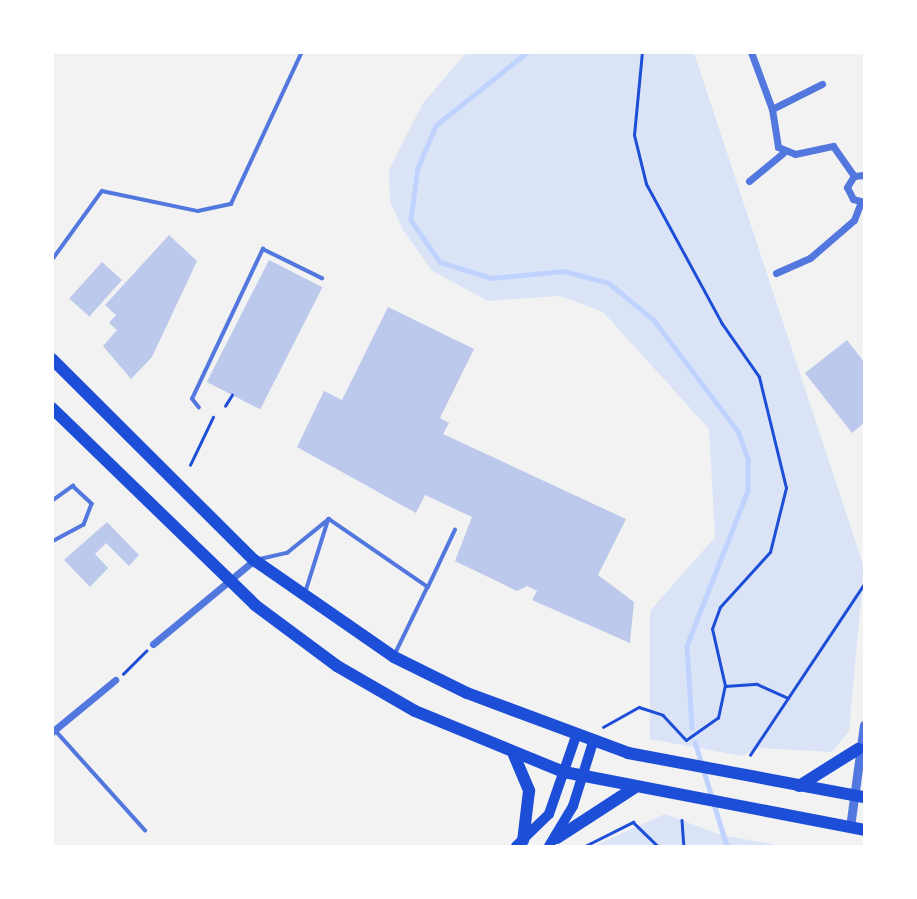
<!DOCTYPE html>
<html>
<head>
<meta charset="utf-8">
<style>
  body { margin:0 }
  #map { position:relative; width:917px; height:899px; overflow:hidden; background:#f2f2f2; font-family:Quicksand,sans-serif }
  div>[style] { position:absolute }
  [style*='--x'] { left:calc(var(--x)*1px); top:calc(var(--y)*1px); width:calc(var(--w)*1px); rotate:calc(var(--a)*1deg) }
  .green>* { inset:0; background:#dbe4f7 }
  .stream>* { height:4.5px; margin:-2.25px; padding:0 2.25px; transform-origin:2.25px; border-radius:2.25px; background:#bfd3fe }
  .building>* { inset:0; background:#bdc9ec; transform-origin:0 0 }
  .path>* { height:2.5px; margin:-1.25px; padding:0 1.25px; transform-origin:1.25px; border-radius:1.25px; background:#1d4ed8 }
  .service>* { height:3.5px; margin:-1.75px; padding:0 1.75px; transform-origin:1.75px; border-radius:1.75px; background:#5277de }
  .minor>* { height:7px; margin:-3.5px; padding:0 3.5px; transform-origin:3.5px; border-radius:3.5px; background:#5277de }
  .tertiary>* { height:9px; margin:-4.5px; padding:0 4.5px; transform-origin:4.5px; border-radius:4.5px; background:#5277de }
  .secondary>* { height:10px; margin:-5px; padding:0 5px; transform-origin:5px; border-radius:5px; background:#1d4ed8 }
  .trunk>* { height:12px; margin:-6px; padding:0 6px; transform-origin:6px; border-radius:6px; background:#1d4ed8 }
  span { translate:-50% -50%; white-space:nowrap; text-align:center; line-height:1.15; -webkit-text-stroke:7px #fff; paint-order:stroke }
  .frame { position:absolute; inset:0; border:54px solid #fff; pointer-events:none }
</style>
</head>
<body>
<div id="map">
  <div class="green">
    <i style="clip-path:polygon(466px 53px,694px 53px,864px 567px,849px 731px,832px 752px,759px 748px,742px 756px,650px 739px,650px 611px,715px 537px,709px 429px,603px 312px,560px 296px,488px 301px,432px 271px,403px 230px,390px 202px,389px 170px,423px 103px)"></i>
    <i style="clip-path:polygon(665px 814px,721px 835px,784px 846px,594px 846px)"></i>
  </div>
  <div class="stream">
    <i style="--x:528;--y:52;--w:118;--a:141.2"></i>
    <i style="--x:436;--y:126;--w:46;--a:113.2"></i>
    <i style="--x:418;--y:168;--w:52;--a:97.7"></i>
    <i style="--x:411;--y:220;--w:51;--a:55.4"></i>
    <i style="--x:440;--y:262;--w:53;--a:17.4"></i>
    <i style="--x:491;--y:278;--w:73;--a:-5.5"></i>
    <i style="--x:564;--y:271;--w:47;--a:14.9"></i>
    <i style="--x:609;--y:283;--w:58;--a:39.4"></i>
    <i style="--x:654;--y:320;--w:139;--a:52.9"></i>
    <i style="--x:738;--y:431;--w:30;--a:70"></i>
    <i style="--x:748;--y:459;--w:32;--a:90"></i>
    <i style="--x:748;--y:491;--w:167;--a:111.5"></i>
    <i style="--x:687;--y:646;--w:82;--a:86.5"></i>
    <i style="--x:695;--y:742;--w:109;--a:72.9"></i>
  </div>
  <div class="building">
    <i style="clip-path:polygon(169px 235px,197px 261px,152px 357px,131px 379px,103px 346px,117px 330px,109px 323px,116px 315px,105px 305px)"></i>
    <i style="left:269px;top:260px;width:60px;height:137px;rotate:27deg"></i>
    <i style="left:102px;top:262px;width:27px;height:49px;rotate:42deg"></i>
    <i style="clip-path:polygon(388px 307px,474px 349px,440px 418px,449px 423px,443px 434px,626px 519px,598px 575px,634px 602px,630px 643px,532px 600px,537px 591px,527px 586px,517px 591px,455px 561px,472px 517px,425px 495px,416px 513px,297px 447px,324px 391px,342px 400px)"></i>
    <i style="clip-path:polygon(847px 340px,864px 362px,864px 423px,852px 433px,805px 373px)"></i>
    <i style="clip-path:polygon(107px 522px,139px 555px,129px 566px,106px 543px,95px 554px,108px 568px,90px 587px,64px 560px)"></i>
  </div>
  <div class="path">
    <i style="--x:225;--y:406;--w:13;--a:-58"></i>
    <i style="--x:190;--y:465;--w:53;--a:-64.4"></i>
    <i style="--x:123;--y:674;--w:33;--a:-45"></i>
    <i style="--x:725;--y:686;--w:32;--a:-4"></i>
    <i style="--x:757;--y:684;--w:34;--a:24"></i>
    <i style="--x:603;--y:727;--w:41;--a:-29.1"></i>
    <i style="--x:639;--y:707;--w:25;--a:18"></i>
    <i style="--x:663;--y:715;--w:34;--a:47"></i>
    <i style="--x:686;--y:740;--w:39;--a:-35"></i>
    <i style="--x:718;--y:718;--w:33;--a:-78"></i>
    <i style="--x:725;--y:686;--w:58;--a:-102.8"></i>
    <i style="--x:712;--y:629;--w:23;--a:-70"></i>
    <i style="--x:720;--y:607;--w:74;--a:-47.7"></i>
    <i style="--x:770;--y:552;--w:66;--a:-76"></i>
    <i style="--x:786;--y:488;--w:114;--a:-103.7"></i>
    <i style="--x:759;--y:377;--w:65;--a:-124.9"></i>
    <i style="--x:722;--y:324;--w:159;--a:-118.5"></i>
    <i style="--x:646;--y:184;--w:50;--a:-103.8"></i>
    <i style="--x:634;--y:135;--w:83;--a:-84.5"></i>
    <i style="--x:750;--y:755;--w:206;--a:-56.3"></i>
    <i style="--x:682;--y:820;--w:26;--a:86"></i>
    <i style="--x:585;--y:846;--w:54;--a:-26.6"></i>
    <i style="--x:633;--y:822;--w:35;--a:44"></i>
  </div>
  <div class="service">
    <i style="--x:52;--y:260;--w:85;--a:-54.1"></i>
    <i style="--x:102;--y:191;--w:98;--a:11.8"></i>
    <i style="--x:198;--y:211;--w:34;--a:-12"></i>
    <i style="--x:231;--y:204;--w:168;--a:-65"></i>
    <i style="--x:199;--y:408;--w:11;--a:-128"></i>
    <i style="--x:192;--y:399;--w:166;--a:-64.7"></i>
    <i style="--x:263;--y:249;--w:66;--a:26.2"></i>
    <i style="--x:52;--y:501;--w:26;--a:-36"></i>
    <i style="--x:73;--y:486;--w:26;--a:43"></i>
    <i style="--x:92;--y:504;--w:22;--a:111"></i>
    <i style="--x:84;--y:525;--w:36;--a:152"></i>
    <i style="--x:329;--y:519;--w:120;--a:34.5"></i>
    <i style="--x:428;--y:587;--w:76;--a:115.9"></i>
    <i style="--x:260;--y:559;--w:28;--a:-13"></i>
    <i style="--x:287;--y:553;--w:54;--a:-39"></i>
    <i style="--x:428;--y:587;--w:63;--a:-64.7"></i>
    <i style="--x:305;--y:593;--w:77;--a:-72.5"></i>
    <i style="--x:55;--y:730;--w:135;--a:48"></i>
  </div>
  <div class="minor">
    <i style="--x:751;--y:52;--w:61;--a:69.8"></i>
    <i style="--x:772;--y:109;--w:38;--a:81"></i>
    <i style="--x:778;--y:147;--w:18;--a:22"></i>
    <i style="--x:795;--y:154;--w:39;--a:-12"></i>
    <i style="--x:833;--y:146;--w:37;--a:55"></i>
    <i style="--x:772;--y:109;--w:56;--a:-26.6"></i>
    <i style="--x:749;--y:181;--w:44;--a:-39.5"></i>
    <i style="--x:864;--y:202;--w:11;--a:-165"></i>
    <i style="--x:853;--y:199;--w:13;--a:-117"></i>
    <i style="--x:847;--y:187;--w:13;--a:-58"></i>
    <i style="--x:854;--y:176;--w:10;--a:-6"></i>
    <i style="--x:776;--y:273;--w:37;--a:-24"></i>
    <i style="--x:810;--y:258;--w:58;--a:-40.8"></i>
    <i style="--x:854;--y:220;--w:19;--a:-69"></i>
    <i style="--x:153;--y:644;--w:131;--a:-39.7"></i>
    <i style="--x:52;--y:732;--w:82;--a:-39.5"></i>
  </div>
  <div class="tertiary">
    <i style="--x:850;--y:827;--w:103;--a:-82.2"></i>
  </div>
  <div class="secondary">
    <i style="--x:516;--y:846;--w:46;--a:-44.1"></i>
    <i style="--x:549;--y:814;--w:83;--a:-70.9"></i>
    <i style="--x:549;--y:846;--w:47;--a:-59"></i>
    <i style="--x:573;--y:806;--w:67;--a:-72.6"></i>
  </div>
  <div class="trunk">
    <i style="--x:52;--y:359;--w:285;--a:44.9"></i>
    <i style="--x:254;--y:560;--w:170;--a:34.7"></i>
    <i style="--x:394;--y:657;--w:81;--a:26.3"></i>
    <i style="--x:467;--y:693;--w:172;--a:20.4"></i>
    <i style="--x:628;--y:753;--w:240;--a:10.6"></i>
    <i style="--x:52;--y:408;--w:283;--a:44.1"></i>
    <i style="--x:255;--y:605;--w:102;--a:36.6"></i>
    <i style="--x:337;--y:666;--w:90;--a:30"></i>
    <i style="--x:415;--y:711;--w:161;--a:22.3"></i>
    <i style="--x:564;--y:772;--w:306;--a:10.9"></i>
    <i style="--x:514;--y:755;--w:39;--a:67"></i>
    <i style="--x:529;--y:791;--w:50;--a:96.8"></i>
    <i style="--x:799;--y:786;--w:70;--a:-32.1"></i>
    <i style="--x:557;--y:838;--w:92;--a:-33"></i>
  </div>
  <div class="frame"></div>
</div>
</body>
</html>
